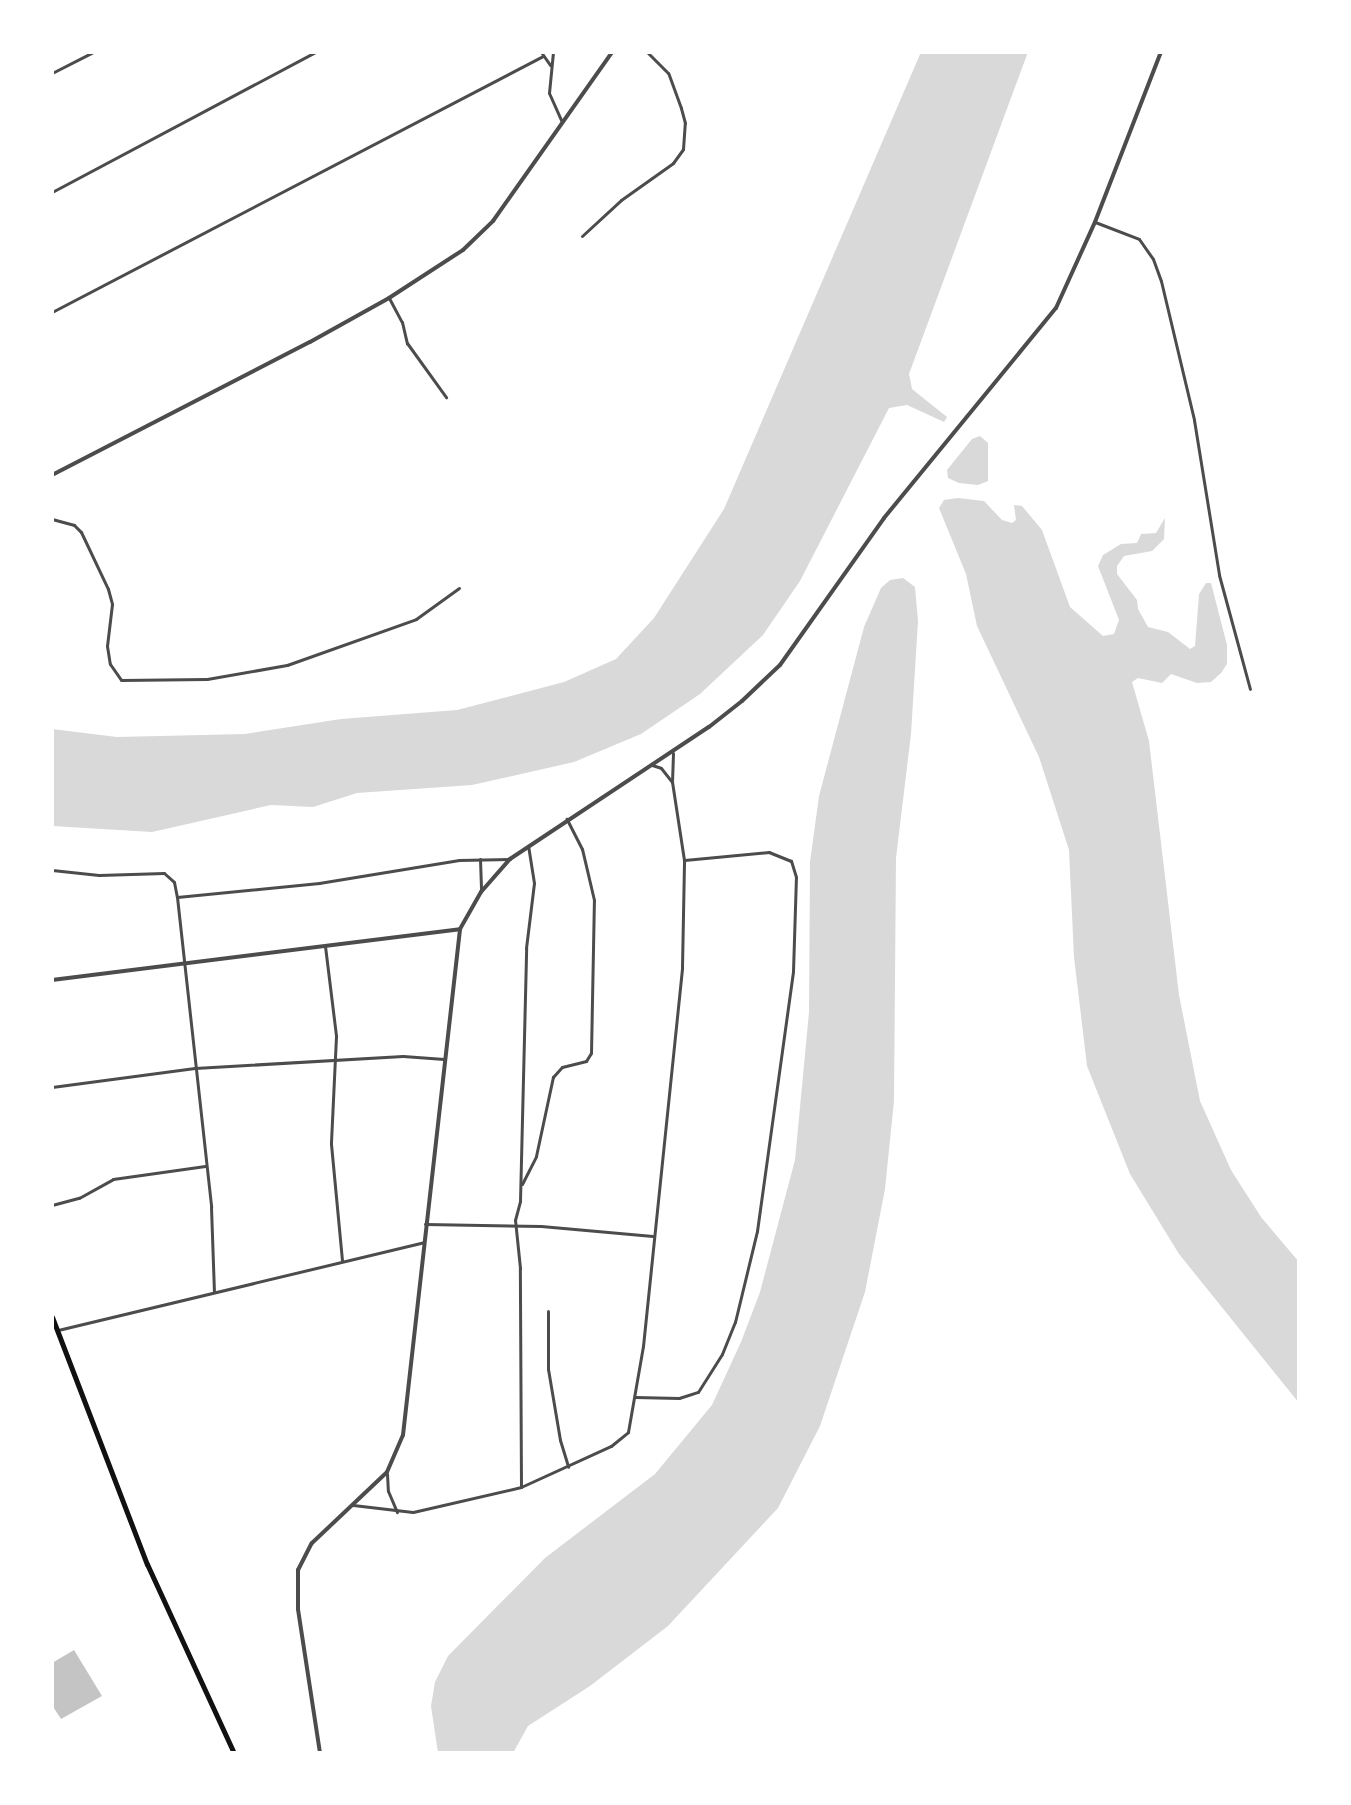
<!DOCTYPE html>
<html>
<head>
<meta charset="utf-8">
<style>
  body { margin:0 }
  #map { position:relative; width:1351px; height:1805px; overflow:hidden; background:#fff; font-family:"Nunito Sans",sans-serif }
  div>[style] { position:absolute }
  [style*='--x'] { left:calc(var(--x)*1px); top:calc(var(--y)*1px); width:calc(var(--w)*1px); rotate:calc(var(--a)*1deg) }
  .water>* { inset:0; background:#d9d9d9 }
  .building>* { inset:0; background:#c4c4c4 }
  .minor>* { height:3px; margin:-1.5px; padding:0 1.5px; transform-origin:1.5px; border-radius:1.5px; background:#4c4c4c }
  .tertiary>* { height:4px; margin:-2px; padding:0 2px; transform-origin:2px; border-radius:2px; background:#4c4c4c }
  .secondary>* { height:5px; margin:-2.5px; padding:0 2.5px; transform-origin:2.5px; border-radius:2.5px; background:#111 }
  span { translate:-50% -50%; white-space:nowrap; text-align:center; line-height:1.15; -webkit-text-stroke:8px #fff; paint-order:stroke }
  .frame { position:absolute; inset:0; border:54px solid #fff; pointer-events:none }
</style>
</head>
<body>
<div id="map">
  <div class="water">
    <i style="clip-path:polygon(921px 52px,1028px 52px,909px 374px,912px 389px,947px 417px,944px 422px,907px 405px,889px 408px,800px 581px,763px 635px,700px 694px,641px 734px,574px 762px,472px 785px,357px 793px,313px 807px,271px 805px,152px 832px,52px 826px,52px 729px,117px 737px,245px 734px,341px 719px,457px 710px,564px 682px,616px 659px,654px 618px,724px 509px)"></i>
    <i style="clip-path:polygon(980px 436px,988px 443px,988px 481px,978px 485px,959px 483px,948px 478px,947px 470px,972px 439px)"></i>
    <i style="clip-path:polygon(958px 498px,984px 501px,1002px 520px,1012px 523px,1016px 520px,1014px 505px,1022px 506px,1042px 530px,1070px 607px,1103px 636px,1114px 634px,1119px 620px,1098px 566px,1103px 555px,1121px 544px,1137px 543px,1141px 534px,1156px 533px,1165px 518px,1164px 539px,1152px 551px,1124px 556px,1117px 566px,1117px 574px,1137px 600px,1138px 609px,1148px 627px,1168px 632px,1190px 649px,1195px 646px,1199px 594px,1206px 583px,1211px 583px,1227px 645px,1227px 664px,1221px 673px,1211px 682px,1197px 683px,1171px 674px,1162px 683px,1138px 678px,1132px 682px,1149px 741px,1179px 995px,1200px 1101px,1231px 1170px,1261px 1217px,1299px 1262px,1299px 1403px,1179px 1254px,1130px 1174px,1087px 1066px,1074px 957px,1069px 850px,1039px 757px,977px 626px,966px 574px,939px 508px,944px 500px)"></i>
    <i style="clip-path:polygon(903px 578px,915px 587px,918px 621px,911px 734px,896px 858px,894px 1101px,885px 1189px,865px 1292px,820px 1426px,778px 1508px,668px 1626px,590px 1686px,528px 1726px,513px 1753px,438px 1753px,431px 1706px,435px 1682px,448px 1656px,545px 1558px,655px 1474px,712px 1405px,741px 1342px,760px 1292px,795px 1160px,809px 1012px,810px 862px,819px 796px,864px 627px,881px 588px,890px 580px)"></i>
  </div>
  <div class="building">
    <i style="clip-path:polygon(74px 1650px,102px 1696px,61px 1719px,52px 1705px,52px 1663px)"></i>
  </div>
  <div class="minor">
    <i style="--x:541;--y:52;--w:16;--a:55"></i>
    <i style="--x:553;--y:52;--w:41;--a:95.6"></i>
    <i style="--x:549;--y:93;--w:32;--a:66"></i>
    <i style="--x:52;--y:73;--w:46;--a:-27.1"></i>
    <i style="--x:52;--y:192;--w:298;--a:-28"></i>
    <i style="--x:1095;--y:222;--w:47;--a:21.1"></i>
    <i style="--x:1139;--y:239;--w:24;--a:55"></i>
    <i style="--x:1153;--y:259;--w:23;--a:70"></i>
    <i style="--x:1161;--y:281;--w:143;--a:76.6"></i>
    <i style="--x:1194;--y:420;--w:157;--a:80.8"></i>
    <i style="--x:1219;--y:575;--w:118;--a:74.8"></i>
    <i style="--x:582;--y:236;--w:53;--a:-42.7"></i>
    <i style="--x:621;--y:200;--w:64;--a:-35.4"></i>
    <i style="--x:673;--y:163;--w:17;--a:-54"></i>
    <i style="--x:683;--y:149;--w:26;--a:-86"></i>
    <i style="--x:685;--y:123;--w:16;--a:-105"></i>
    <i style="--x:681;--y:108;--w:37;--a:-110"></i>
    <i style="--x:668;--y:73;--w:30;--a:-135"></i>
    <i style="--x:389;--y:298;--w:27;--a:62"></i>
    <i style="--x:402;--y:322;--w:22;--a:77"></i>
    <i style="--x:407;--y:343;--w:67;--a:54.2"></i>
    <i style="--x:52;--y:312;--w:554;--a:-27.54"></i>
    <i style="--x:52;--y:519;--w:23;--a:15"></i>
    <i style="--x:74;--y:525;--w:10;--a:45"></i>
    <i style="--x:81;--y:532;--w:63;--a:64.7"></i>
    <i style="--x:108;--y:589;--w:16;--a:75"></i>
    <i style="--x:112;--y:604;--w:42;--a:96.8"></i>
    <i style="--x:107;--y:646;--w:18;--a:81"></i>
    <i style="--x:110;--y:664;--w:19;--a:55"></i>
    <i style="--x:121;--y:680;--w:86;--a:-0.7"></i>
    <i style="--x:207;--y:679;--w:81;--a:-9.9"></i>
    <i style="--x:287;--y:665;--w:137;--a:-19.6"></i>
    <i style="--x:416;--y:619;--w:53;--a:-35.8"></i>
    <i style="--x:652;--y:765;--w:9;--a:18"></i>
    <i style="--x:661;--y:768;--w:18;--a:52"></i>
    <i style="--x:480;--y:859;--w:32;--a:88"></i>
    <i style="--x:52;--y:870;--w:47;--a:6.1"></i>
    <i style="--x:99;--y:875;--w:65;--a:-1.8"></i>
    <i style="--x:164;--y:873;--w:13;--a:42"></i>
    <i style="--x:174;--y:882;--w:15;--a:79"></i>
    <i style="--x:177;--y:897;--w:143;--a:-5.6"></i>
    <i style="--x:319;--y:883;--w:142;--a:-9.3"></i>
    <i style="--x:459;--y:860;--w:51;--a:-1.1"></i>
    <i style="--x:177;--y:897;--w:312;--a:83.7"></i>
    <i style="--x:211;--y:1207;--w:85;--a:88"></i>
    <i style="--x:325;--y:946;--w:91;--a:83"></i>
    <i style="--x:336;--y:1036;--w:108;--a:92.7"></i>
    <i style="--x:331;--y:1144;--w:117;--a:84.6"></i>
    <i style="--x:52;--y:1087;--w:144;--a:-7.6"></i>
    <i style="--x:195;--y:1068;--w:208;--a:-3.3"></i>
    <i style="--x:403;--y:1056;--w:41;--a:4.2"></i>
    <i style="--x:522;--y:1184;--w:31;--a:-63"></i>
    <i style="--x:536;--y:1156;--w:81;--a:-77.9"></i>
    <i style="--x:553;--y:1077;--w:13;--a:-48"></i>
    <i style="--x:562;--y:1067;--w:25;--a:-14"></i>
    <i style="--x:586;--y:1061;--w:9;--a:-58"></i>
    <i style="--x:591;--y:1053;--w:153;--a:-88.9"></i>
    <i style="--x:594;--y:900;--w:52;--a:-103.2"></i>
    <i style="--x:582;--y:849;--w:34;--a:-117"></i>
    <i style="--x:52;--y:1205;--w:28;--a:-15"></i>
    <i style="--x:79;--y:1198;--w:39;--a:-29"></i>
    <i style="--x:113;--y:1179;--w:93;--a:-8"></i>
    <i style="--x:425;--y:1224;--w:116;--a:1"></i>
    <i style="--x:541;--y:1226;--w:112;--a:5.1"></i>
    <i style="--x:548;--y:1311;--w:58;--a:90"></i>
    <i style="--x:548;--y:1369;--w:72;--a:80.4"></i>
    <i style="--x:560;--y:1440;--w:28;--a:73"></i>
    <i style="--x:58;--y:1330;--w:376;--a:-13.5"></i>
    <i style="--x:635;--y:1397;--w:44;--a:1.3"></i>
    <i style="--x:679;--y:1398;--w:20;--a:-18"></i>
    <i style="--x:698;--y:1392;--w:45;--a:-57.7"></i>
    <i style="--x:722;--y:1354;--w:35;--a:-68"></i>
    <i style="--x:735;--y:1322;--w:94;--a:-76.4"></i>
    <i style="--x:757;--y:1231;--w:262;--a:-82.1"></i>
    <i style="--x:793;--y:971;--w:94;--a:-88.2"></i>
    <i style="--x:796;--y:877;--w:17;--a:-107"></i>
    <i style="--x:791;--y:861;--w:24;--a:-158"></i>
    <i style="--x:769;--y:852;--w:85;--a:174.6"></i>
    <i style="--x:387;--y:1474;--w:17;--a:87"></i>
    <i style="--x:388;--y:1491;--w:23;--a:67"></i>
    <i style="--x:521;--y:1487;--w:219;--a:-90.3"></i>
    <i style="--x:520;--y:1268;--w:48;--a:-95.9"></i>
    <i style="--x:515;--y:1220;--w:20;--a:-75"></i>
    <i style="--x:520;--y:1201;--w:253;--a:-88.6"></i>
    <i style="--x:526;--y:948;--w:65;--a:-83"></i>
    <i style="--x:534;--y:883;--w:36;--a:-99"></i>
    <i style="--x:353;--y:1505;--w:60;--a:6.7"></i>
    <i style="--x:413;--y:1512;--w:111;--a:-13"></i>
    <i style="--x:521;--y:1487;--w:99;--a:-24.5"></i>
    <i style="--x:611;--y:1446;--w:22;--a:-39"></i>
    <i style="--x:628;--y:1432;--w:87;--a:-80.1"></i>
    <i style="--x:643;--y:1346;--w:381;--a:-84.1"></i>
    <i style="--x:682;--y:967;--w:107;--a:-88.9"></i>
    <i style="--x:684;--y:860;--w:79;--a:-98.7"></i>
    <i style="--x:672;--y:782;--w:29;--a:-88"></i>
  </div>
  <div class="tertiary">
    <i style="--x:52;--y:475;--w:290;--a:-27.3"></i>
    <i style="--x:310;--y:342;--w:90;--a:-29.1"></i>
    <i style="--x:389;--y:298;--w:88;--a:-33"></i>
    <i style="--x:463;--y:250;--w:42;--a:-44"></i>
    <i style="--x:493;--y:221;--w:207;--a:-54.8"></i>
    <i style="--x:52;--y:980;--w:411;--a:-7.1"></i>
    <i style="--x:320;--y:1753;--w:146;--a:-98.7"></i>
    <i style="--x:298;--y:1609;--w:39;--a:-90"></i>
    <i style="--x:298;--y:1570;--w:30;--a:-63"></i>
    <i style="--x:312;--y:1543;--w:103;--a:-43.4"></i>
    <i style="--x:387;--y:1472;--w:40;--a:-66.6"></i>
    <i style="--x:403;--y:1435;--w:509;--a:-83.57"></i>
    <i style="--x:460;--y:929;--w:43;--a:-60.4"></i>
    <i style="--x:481;--y:892;--w:44;--a:-48.7"></i>
    <i style="--x:510;--y:859;--w:239;--a:-33.6"></i>
    <i style="--x:709;--y:727;--w:42;--a:-38.2"></i>
    <i style="--x:742;--y:701;--w:52;--a:-43.5"></i>
    <i style="--x:780;--y:665;--w:180;--a:-54.7"></i>
    <i style="--x:884;--y:518;--w:271;--a:-50.7"></i>
    <i style="--x:1056;--y:308;--w:94;--a:-65.6"></i>
    <i style="--x:1095;--y:222;--w:182;--a:-68.8"></i>
  </div>
  <div class="secondary">
    <i style="--x:52;--y:1317;--w:265;--a:69"></i>
    <i style="--x:147;--y:1564;--w:208;--a:65.3"></i>
  </div>
  <div class="frame"></div>
</div>
</body>
</html>
